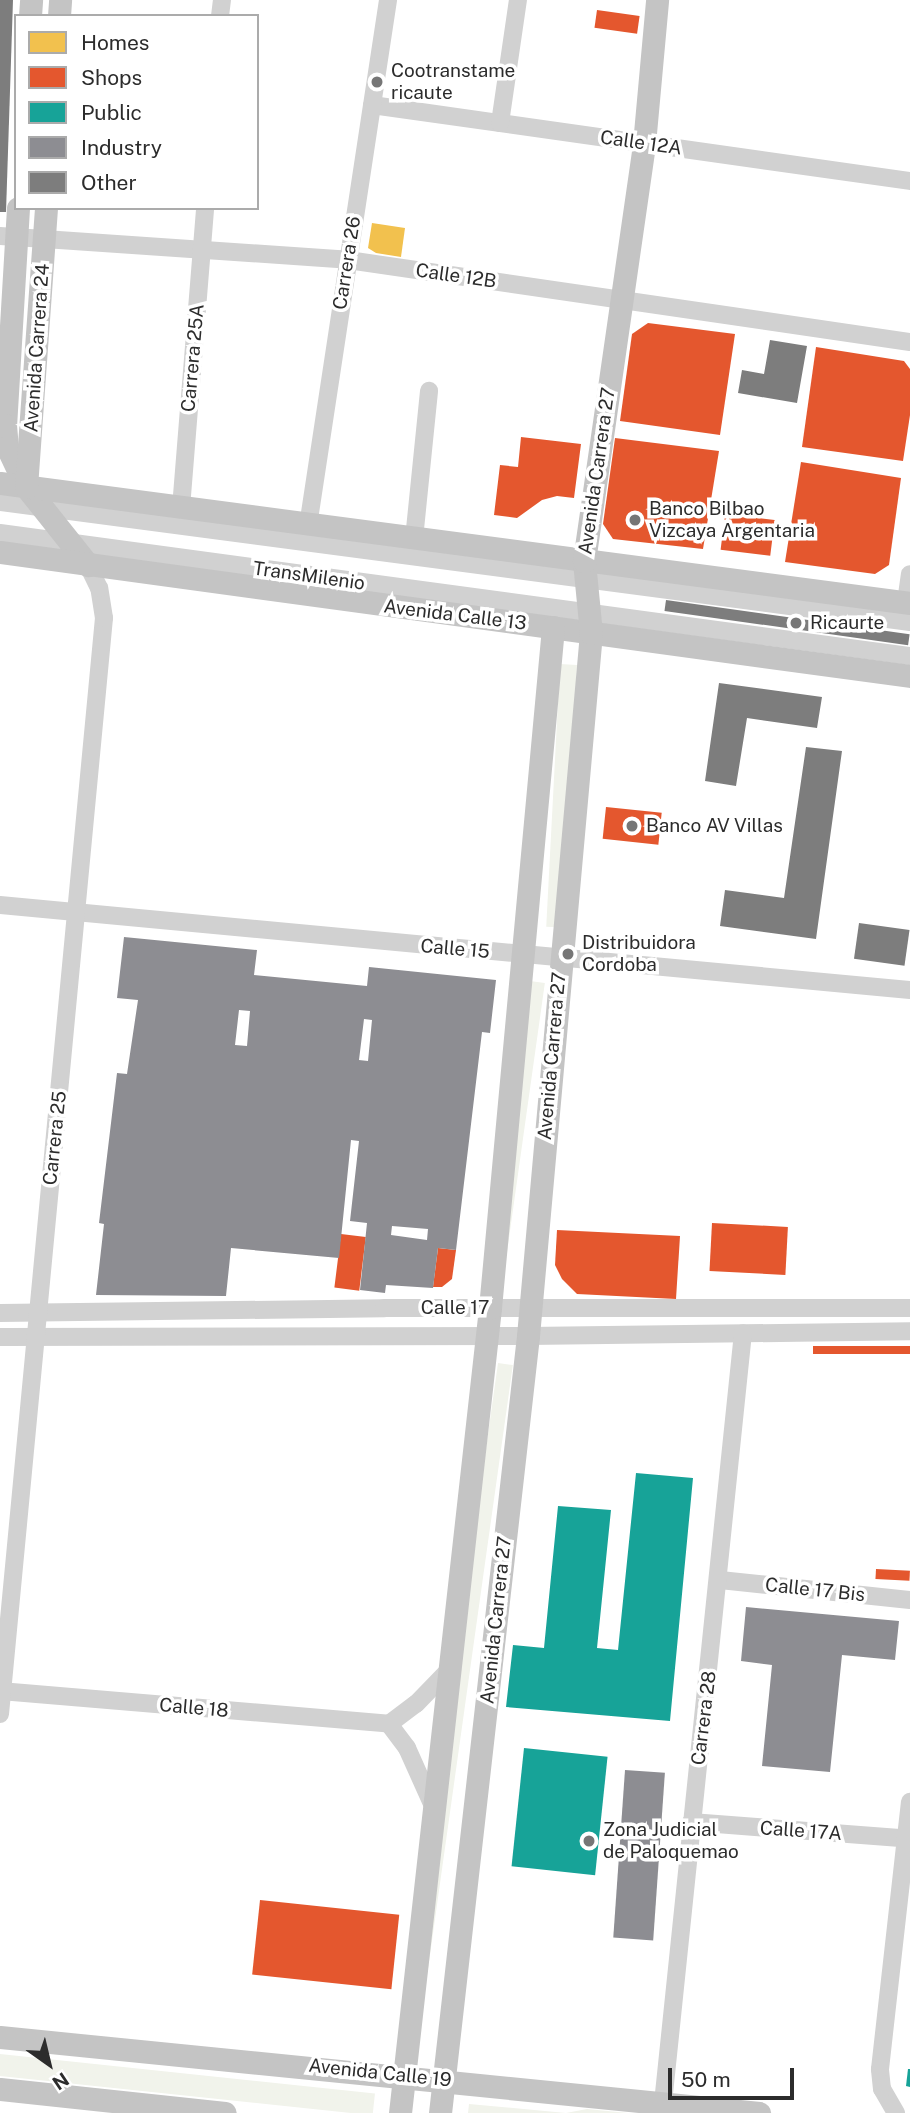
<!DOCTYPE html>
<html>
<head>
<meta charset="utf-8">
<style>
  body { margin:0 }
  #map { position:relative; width:910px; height:2113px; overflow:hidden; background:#fff; font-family:"Public Sans",sans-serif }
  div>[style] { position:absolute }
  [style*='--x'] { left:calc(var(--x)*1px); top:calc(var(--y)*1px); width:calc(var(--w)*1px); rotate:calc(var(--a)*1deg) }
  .green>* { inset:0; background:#f1f3eb; transform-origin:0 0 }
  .homes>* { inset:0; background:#f2c14e }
  .shops>* { inset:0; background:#e4572e; transform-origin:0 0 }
  .public>* { inset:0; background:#17a398; transform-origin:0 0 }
  .industry>* { inset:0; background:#8d8d92; transform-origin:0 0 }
  .building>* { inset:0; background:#7d7d7d; transform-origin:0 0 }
  .minor>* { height:18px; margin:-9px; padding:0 9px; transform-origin:9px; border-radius:9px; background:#d1d1d1 }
  .major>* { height:23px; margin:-11.5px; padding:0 11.5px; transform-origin:11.5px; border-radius:11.5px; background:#c4c4c4 }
  .dots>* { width:19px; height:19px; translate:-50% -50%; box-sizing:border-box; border:4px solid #fff; border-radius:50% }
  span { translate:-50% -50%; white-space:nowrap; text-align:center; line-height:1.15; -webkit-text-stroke:7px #fff; paint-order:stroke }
  .poi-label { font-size:19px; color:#2c2c2c }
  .left { translate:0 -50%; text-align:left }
  .street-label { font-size:19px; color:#2c2c2c }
  .legend { position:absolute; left:14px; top:14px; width:245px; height:196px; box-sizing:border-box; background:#fff; border:2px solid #ababab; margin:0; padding:9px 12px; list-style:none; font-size:21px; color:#2c2c2c }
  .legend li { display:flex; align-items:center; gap:14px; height:35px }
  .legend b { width:35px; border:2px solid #ababab }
  .north { position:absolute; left:14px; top:2029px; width:70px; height:70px; -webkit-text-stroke:5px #fff; paint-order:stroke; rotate:146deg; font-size:19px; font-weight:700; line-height:28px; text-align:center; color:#2c2c2c }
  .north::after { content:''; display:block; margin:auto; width:24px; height:32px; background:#2c2c2c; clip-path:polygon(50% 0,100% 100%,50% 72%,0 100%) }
  .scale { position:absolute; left:668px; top:2068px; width:126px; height:32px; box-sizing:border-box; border:4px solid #2c2c2c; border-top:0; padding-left:9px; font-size:21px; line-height:24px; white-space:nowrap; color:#2c2c2c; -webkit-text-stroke:5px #fff; paint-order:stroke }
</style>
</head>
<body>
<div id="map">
  <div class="green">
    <i style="left:560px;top:664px;width:17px;height:263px;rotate:3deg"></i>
    <i style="left:530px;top:981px;width:15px;height:304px;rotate:8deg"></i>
    <i style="left:498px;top:1363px;width:15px;height:684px;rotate:8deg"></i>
    <i style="left:0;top:2054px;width:377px;height:22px;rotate:6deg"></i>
    <i style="clip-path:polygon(469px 2104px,566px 2113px,587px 2109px,628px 2113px,468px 2113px)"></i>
  </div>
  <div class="homes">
    <i style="clip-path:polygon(372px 223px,405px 228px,401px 257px,376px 253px,368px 248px)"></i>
  </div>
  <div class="shops">
    <i style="left:597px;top:10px;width:43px;height:18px;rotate:8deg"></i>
    <i style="clip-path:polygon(648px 323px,735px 334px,720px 435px,620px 421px,632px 334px)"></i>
    <i style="clip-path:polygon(816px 347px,904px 361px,910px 369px,910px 415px,903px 461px,802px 447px)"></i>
    <i style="clip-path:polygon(521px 437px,581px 444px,574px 498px,557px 496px,542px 500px,517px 518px,494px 515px,500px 465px,518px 467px)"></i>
    <i style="clip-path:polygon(615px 438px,719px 451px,703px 549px,613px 539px,603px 524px)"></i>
    <i style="clip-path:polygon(801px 462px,901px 478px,889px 565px,875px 574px,785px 562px)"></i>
    <i style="left:725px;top:514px;width:50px;height:36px;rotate:7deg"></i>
    <i style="left:606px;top:807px;width:56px;height:32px;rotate:6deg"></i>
    <i style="left:712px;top:1223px;width:76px;height:48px;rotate:3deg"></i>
    <i style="clip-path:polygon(557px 1230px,680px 1236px,676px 1299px,577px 1294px,562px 1279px,555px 1265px)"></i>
    <i style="left:341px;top:1234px;width:25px;height:54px;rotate:7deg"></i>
    <i style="clip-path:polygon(438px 1248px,456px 1250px,452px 1279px,442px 1287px,433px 1287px)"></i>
    <i style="left:813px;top:1346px;width:97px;height:8px"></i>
    <i style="left:876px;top:1569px;width:34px;height:10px;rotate:3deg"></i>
    <i style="left:260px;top:1900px;width:140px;height:75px;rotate:6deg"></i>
  </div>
  <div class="public">
    <i style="clip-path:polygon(636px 1473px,693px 1478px,670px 1721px,506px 1707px,513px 1645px,544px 1648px,558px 1506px,611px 1510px,597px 1648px,618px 1650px)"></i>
    <i style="left:524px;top:1748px;width:84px;height:119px;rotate:6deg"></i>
    <i style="clip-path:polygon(908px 2069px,910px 2069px,910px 2087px,906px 2086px)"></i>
  </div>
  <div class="industry">
    <i style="clip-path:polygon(evenodd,124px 937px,257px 950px,254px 975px,367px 986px,369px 967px,496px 980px,490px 1033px,482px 1032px,456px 1250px,438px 1248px,433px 1288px,386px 1285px,385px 1293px,360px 1290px,367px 1223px,350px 1221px,359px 1141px,351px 1140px,339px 1258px,231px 1248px,226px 1296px,96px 1295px,104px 1224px,99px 1223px,117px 1073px,127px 1074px,138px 1000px,117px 998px,124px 937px,239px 1010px,250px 1011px,247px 1046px,235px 1045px,239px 1010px,124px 937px,364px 1019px,372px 1020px,368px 1061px,359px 1060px,364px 1019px,124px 937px,392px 1226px,428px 1229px,427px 1240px,391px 1235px,392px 1226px)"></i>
    <i style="clip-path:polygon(746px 1607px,899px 1621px,895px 1660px,842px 1655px,830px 1772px,762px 1766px,772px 1665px,741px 1661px)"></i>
    <i style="left:625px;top:1770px;width:40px;height:168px;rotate:4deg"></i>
  </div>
  <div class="building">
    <i style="clip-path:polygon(0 0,13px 0,6px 212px,0 212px)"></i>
    <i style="clip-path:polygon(770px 340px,807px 346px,797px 403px,738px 393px,742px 370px,764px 374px)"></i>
    <i style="left:666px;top:600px;width:246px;height:11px;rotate:8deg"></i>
    <i style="clip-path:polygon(719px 683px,822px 697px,817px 728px,747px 718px,736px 786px,705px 781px)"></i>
    <i style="clip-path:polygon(806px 747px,842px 751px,816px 939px,720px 926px,725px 890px,784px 898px)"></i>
    <i style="left:859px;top:923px;width:51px;height:36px;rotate:8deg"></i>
  </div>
  <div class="minor">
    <i style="--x:220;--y:16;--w:16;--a:-83"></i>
    <i style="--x:372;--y:105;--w:543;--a:8.04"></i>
    <i style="--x:500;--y:123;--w:124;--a:-81.7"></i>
    <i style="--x:0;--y:236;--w:349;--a:3.9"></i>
    <i style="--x:348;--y:260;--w:568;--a:8.3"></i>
    <i style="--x:0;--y:502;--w:918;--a:7.51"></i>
    <i style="--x:181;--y:508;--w:301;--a:-85.4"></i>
    <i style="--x:308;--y:526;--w:532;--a:-81.35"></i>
    <i style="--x:0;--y:533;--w:918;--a:7.7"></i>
    <i style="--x:414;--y:539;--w:149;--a:-84.2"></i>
    <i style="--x:906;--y:602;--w:28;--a:-82"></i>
    <i style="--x:0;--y:905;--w:914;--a:5.34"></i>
    <i style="--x:0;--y:1313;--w:384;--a:-0.7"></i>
    <i style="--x:384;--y:1308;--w:526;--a:0"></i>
    <i style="--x:0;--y:1337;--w:528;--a:-0.11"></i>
    <i style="--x:528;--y:1336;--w:382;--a:-0.7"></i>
    <i style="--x:720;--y:1580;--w:191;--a:6"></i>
    <i style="--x:0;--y:1691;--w:390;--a:4.8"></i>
    <i style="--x:389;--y:1724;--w:30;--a:53"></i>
    <i style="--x:407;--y:1748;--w:64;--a:65.9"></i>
    <i style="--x:0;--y:1714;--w:1101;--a:-84.58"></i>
    <i style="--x:104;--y:618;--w:30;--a:-99"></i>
    <i style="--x:99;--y:588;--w:25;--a:-116"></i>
    <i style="--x:389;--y:1724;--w:34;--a:-37"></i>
    <i style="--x:416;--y:1704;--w:47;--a:-45.9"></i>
    <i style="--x:691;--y:1822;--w:220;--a:4.4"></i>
    <i style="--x:663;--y:2103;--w:774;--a:-84.07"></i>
    <i style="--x:896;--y:2113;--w:28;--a:-120"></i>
    <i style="--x:882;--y:2089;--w:20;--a:-96"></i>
    <i style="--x:880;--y:2069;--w:269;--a:-83.6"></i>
  </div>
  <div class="major">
    <i style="--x:30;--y:16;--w:16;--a:-86"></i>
    <i style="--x:59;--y:16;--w:16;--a:-86"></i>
    <i style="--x:18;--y:208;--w:217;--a:93.4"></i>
    <i style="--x:5;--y:425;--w:22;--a:85"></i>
    <i style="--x:7;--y:447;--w:44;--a:64.6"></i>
    <i style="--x:26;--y:487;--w:100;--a:51.5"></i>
    <i style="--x:0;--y:483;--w:918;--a:7.51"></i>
    <i style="--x:26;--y:487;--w:280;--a:-85.9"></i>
    <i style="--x:0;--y:552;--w:918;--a:7.76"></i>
    <i style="--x:0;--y:2037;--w:763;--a:5.72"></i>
    <i style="--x:0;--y:2089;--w:226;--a:6.1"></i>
    <i style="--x:400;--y:2113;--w:810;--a:-83.62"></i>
    <i style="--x:490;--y:1308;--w:684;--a:-84.71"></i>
    <i style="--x:440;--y:2113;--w:782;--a:-83.54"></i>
    <i style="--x:528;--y:1336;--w:706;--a:-84.88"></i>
    <i style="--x:591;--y:633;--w:72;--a:-95.6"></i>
    <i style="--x:584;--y:561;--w:421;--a:-81.8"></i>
    <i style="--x:644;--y:144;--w:145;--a:-84.8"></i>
  </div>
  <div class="dots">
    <i style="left:377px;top:82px;background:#767676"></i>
    <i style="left:635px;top:520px;background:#767676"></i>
    <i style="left:796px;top:623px;background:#767676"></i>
    <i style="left:632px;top:826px;background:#767676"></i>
    <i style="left:568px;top:954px;background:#767676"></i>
    <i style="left:589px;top:1841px;background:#767676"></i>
  </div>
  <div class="poi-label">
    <span class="left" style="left:391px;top:82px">Cootranstame<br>ricaute</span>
    <span class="left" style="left:649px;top:520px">Banco Bilbao<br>Vizcaya Argentaria</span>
    <span class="left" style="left:810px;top:623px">Ricaurte</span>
    <span class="left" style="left:646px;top:826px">Banco AV Villas</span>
    <span class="left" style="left:582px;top:954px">Distribuidora<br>Cordoba</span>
    <span class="left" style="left:603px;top:1841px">Zona Judicial<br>de Paloquemao</span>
  </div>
  <div class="street-label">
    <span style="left:641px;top:143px;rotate:8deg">Calle 12A</span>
    <span style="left:347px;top:263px;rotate:-81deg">Carrera 26</span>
    <span style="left:456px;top:276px;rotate:8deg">Calle 12B</span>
    <span style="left:37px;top:348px;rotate:-86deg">Avenida Carrera 24</span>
    <span style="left:193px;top:358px;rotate:-85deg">Carrera 25A</span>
    <span style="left:597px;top:471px;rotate:-82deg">Avenida Carrera 27</span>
    <span style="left:309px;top:576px;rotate:8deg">TransMilenio</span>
    <span style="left:455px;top:615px;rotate:7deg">Avenida Calle 13</span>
    <span style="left:455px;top:949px;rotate:5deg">Calle 15</span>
    <span style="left:552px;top:1056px;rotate:-85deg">Avenida Carrera 27</span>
    <span style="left:55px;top:1138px;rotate:-84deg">Carrera 25</span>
    <span style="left:455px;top:1308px">Calle 17</span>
    <span style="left:815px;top:1590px;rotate:6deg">Calle 17 Bis</span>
    <span style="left:496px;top:1620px;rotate:-84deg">Avenida Carrera 27</span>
    <span style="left:194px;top:1708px;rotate:5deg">Calle 18</span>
    <span style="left:704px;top:1718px;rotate:-83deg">Carrera 28</span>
    <span style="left:801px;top:1831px;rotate:4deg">Calle 17A</span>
    <span style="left:380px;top:2073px;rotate:6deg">Avenida Calle 19</span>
  </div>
  <ul class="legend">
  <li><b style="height:19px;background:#f2c14e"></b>Homes</li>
  <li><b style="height:19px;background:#e4572e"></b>Shops</li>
  <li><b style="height:19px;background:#17a398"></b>Public</li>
  <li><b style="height:19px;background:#8d8d92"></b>Industry</li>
  <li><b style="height:19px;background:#7d7d7d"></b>Other</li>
  </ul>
  <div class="north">N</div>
  <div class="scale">50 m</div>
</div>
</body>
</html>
